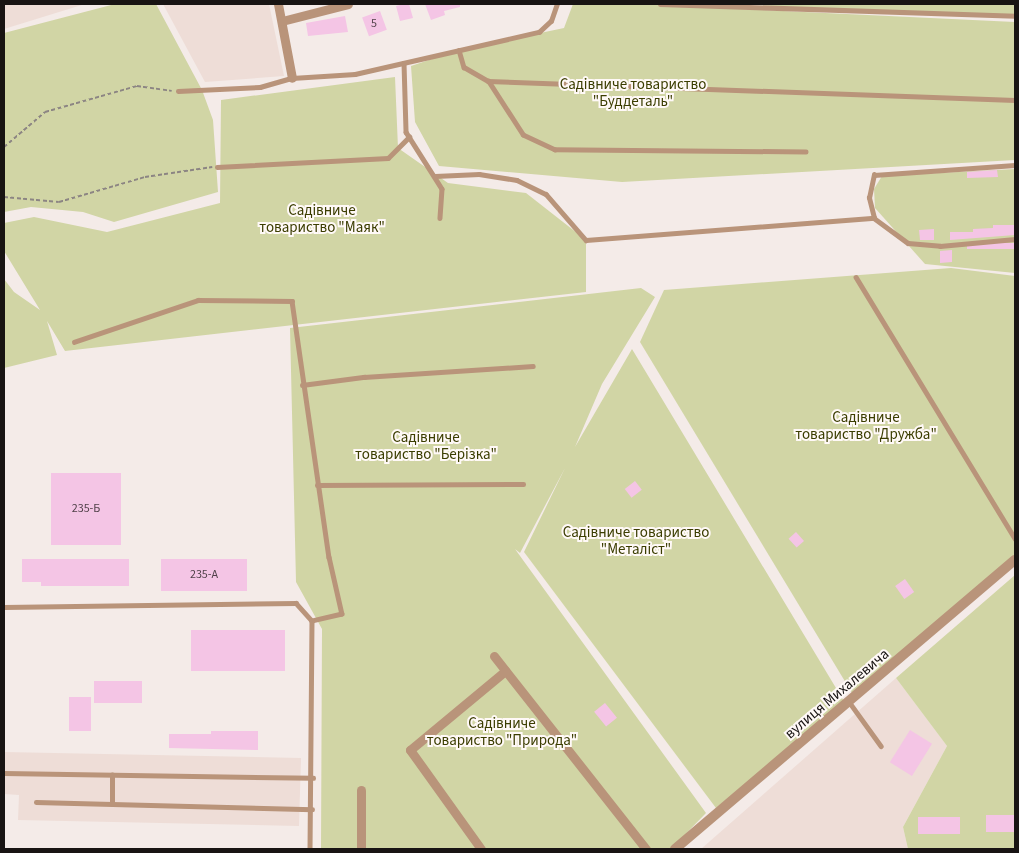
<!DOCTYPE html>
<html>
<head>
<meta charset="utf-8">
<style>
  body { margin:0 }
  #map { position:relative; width:1019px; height:853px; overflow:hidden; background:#f4ebe8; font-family:"Source Sans 3",sans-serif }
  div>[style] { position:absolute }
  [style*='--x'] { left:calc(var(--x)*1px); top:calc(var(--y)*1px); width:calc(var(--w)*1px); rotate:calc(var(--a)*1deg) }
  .built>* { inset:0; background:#eeddd7 }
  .green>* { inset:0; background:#d1d5a5 }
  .building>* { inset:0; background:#f4c5e5; transform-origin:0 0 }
  .path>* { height:2px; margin-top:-1px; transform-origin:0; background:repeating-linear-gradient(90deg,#8c8583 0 4px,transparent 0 6.5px) }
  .service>* { height:4.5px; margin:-2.25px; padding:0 2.25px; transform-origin:2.25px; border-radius:2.25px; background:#b9947a }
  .minor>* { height:9px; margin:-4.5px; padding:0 4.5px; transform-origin:4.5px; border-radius:4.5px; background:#b9947a }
  .tertiary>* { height:10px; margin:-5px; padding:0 5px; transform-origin:5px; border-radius:5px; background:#b9947a }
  span { translate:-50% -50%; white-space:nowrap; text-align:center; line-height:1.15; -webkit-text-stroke:4px #fff9f7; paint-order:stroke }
  .number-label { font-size:12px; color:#4f4048 }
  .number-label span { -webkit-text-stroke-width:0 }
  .park-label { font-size:15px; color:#3b3d00 }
  .street-label { font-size:15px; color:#181413 }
  .frame { position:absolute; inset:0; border:5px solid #181413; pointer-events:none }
</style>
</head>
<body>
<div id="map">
  <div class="built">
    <i style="clip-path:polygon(4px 4px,85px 4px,4px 29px)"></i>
    <i style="clip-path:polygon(163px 4px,269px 4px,284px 76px,205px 82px)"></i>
    <i style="clip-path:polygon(896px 678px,947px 746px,903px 827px,908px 849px,701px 849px)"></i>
    <i style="clip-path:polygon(4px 752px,301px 758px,299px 826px,18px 820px,19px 795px,4px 794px)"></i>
  </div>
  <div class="green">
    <i style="clip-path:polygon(115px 4px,156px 4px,202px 90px,213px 120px,218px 192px,114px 222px,83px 212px,31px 207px,4px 212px,4px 33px)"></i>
    <i style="clip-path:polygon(573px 4px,638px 4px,1015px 22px,1015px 160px,622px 182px,439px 166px,415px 122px,411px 66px,459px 50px,564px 28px)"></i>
    <i style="clip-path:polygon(733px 4px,1015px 4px,1015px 18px)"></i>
    <i style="clip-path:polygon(395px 77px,398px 148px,448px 183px,526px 193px,586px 240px,586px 292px,65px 351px,47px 321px,57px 355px,4px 368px,4px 279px,14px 292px,40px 310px,4px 251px,4px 223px,34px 217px,107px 232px,220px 203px,221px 100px)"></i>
    <i style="clip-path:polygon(1015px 169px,1015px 273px,925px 264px,875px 208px,874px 189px,882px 176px)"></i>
    <i style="clip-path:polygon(951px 268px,1015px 276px,1015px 557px,852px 693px,640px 342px,664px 290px)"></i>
    <i style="clip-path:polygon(641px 288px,655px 297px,602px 384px,575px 447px,632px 349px,845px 703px,716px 808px,524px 552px,565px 468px,520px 553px,515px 549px,706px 813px,671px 849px,321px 849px,322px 629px,296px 582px,290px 328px)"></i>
    <i style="clip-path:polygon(1015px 575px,1015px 849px,908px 849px,903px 827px,947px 746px,896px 678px)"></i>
  </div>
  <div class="building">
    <i style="clip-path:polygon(404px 4px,409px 4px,413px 18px,400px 21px,396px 6px)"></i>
    <i style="clip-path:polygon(425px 4px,460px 4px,460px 7px,444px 11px,445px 15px,431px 20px)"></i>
    <i style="left:380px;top:11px;width:20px;height:19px;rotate:70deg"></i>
    <i style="clip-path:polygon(345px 16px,348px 32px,308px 36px,306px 23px)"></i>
    <i style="clip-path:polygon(997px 170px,998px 177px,967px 178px,967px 172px)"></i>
    <i style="clip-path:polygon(993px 225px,1015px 225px,1015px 235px,950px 240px,950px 232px,973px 232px,973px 229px,993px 228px)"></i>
    <i style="clip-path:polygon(934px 229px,934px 240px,920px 240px,919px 230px)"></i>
    <i style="left:1015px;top:243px;width:6px;height:48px;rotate:90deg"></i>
    <i style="clip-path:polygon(952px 250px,952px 262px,940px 263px,940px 251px)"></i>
    <i style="left:51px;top:473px;width:70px;height:72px"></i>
    <i style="left:635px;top:481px;width:11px;height:13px;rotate:52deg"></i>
    <i style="left:796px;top:532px;width:12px;height:10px;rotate:48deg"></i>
    <i style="clip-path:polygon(22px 559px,129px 559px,129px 586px,41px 586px,41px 582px,22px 582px)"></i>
    <i style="left:161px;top:559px;width:86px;height:32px"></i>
    <i style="left:905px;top:579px;width:16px;height:12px;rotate:55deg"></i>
    <i style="left:191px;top:630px;width:94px;height:41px"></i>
    <i style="left:94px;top:681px;width:48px;height:22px"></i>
    <i style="left:69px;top:697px;width:22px;height:34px"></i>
    <i style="left:605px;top:703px;width:19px;height:14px;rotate:51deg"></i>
    <i style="left:910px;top:730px;width:26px;height:38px;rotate:32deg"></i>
    <i style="clip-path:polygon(211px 731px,258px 731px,258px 750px,169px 748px,169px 734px,211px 734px)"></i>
    <i style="left:986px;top:815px;width:29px;height:17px"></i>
    <i style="left:918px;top:817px;width:42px;height:17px"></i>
  </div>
  <div class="path">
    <i style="--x:4;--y:147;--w:54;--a:-40.5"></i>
    <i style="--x:45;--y:112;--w:96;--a:-15.8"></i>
    <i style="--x:137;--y:86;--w:35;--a:8"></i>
    <i style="--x:4;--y:197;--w:55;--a:5.2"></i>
    <i style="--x:59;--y:202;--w:90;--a:-16.2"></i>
    <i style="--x:145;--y:177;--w:68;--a:-8.5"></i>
  </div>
  <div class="service">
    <i style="--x:660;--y:4;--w:355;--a:1.9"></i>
    <i style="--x:459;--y:50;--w:18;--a:74"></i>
    <i style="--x:464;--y:67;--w:28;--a:30"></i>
    <i style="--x:404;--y:63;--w:69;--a:88.3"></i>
    <i style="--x:406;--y:132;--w:67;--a:57.7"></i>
    <i style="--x:442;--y:189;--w:29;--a:94"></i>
    <i style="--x:178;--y:91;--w:82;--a:-2.8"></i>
    <i style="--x:260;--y:87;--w:33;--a:-16"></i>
    <i style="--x:292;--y:78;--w:63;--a:-3.6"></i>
    <i style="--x:355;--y:74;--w:189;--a:-12.9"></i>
    <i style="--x:539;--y:32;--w:16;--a:-43"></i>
    <i style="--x:551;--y:21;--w:18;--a:-71"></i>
    <i style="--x:806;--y:152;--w:251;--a:-179.5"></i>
    <i style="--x:555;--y:150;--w:35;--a:-155"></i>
    <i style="--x:523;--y:135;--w:64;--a:-122.9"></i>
    <i style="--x:488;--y:81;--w:527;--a:2.06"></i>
    <i style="--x:217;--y:167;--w:171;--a:-3"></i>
    <i style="--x:388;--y:158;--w:30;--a:-45"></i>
    <i style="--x:435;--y:176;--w:44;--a:-2.6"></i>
    <i style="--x:479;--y:174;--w:38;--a:9"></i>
    <i style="--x:517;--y:180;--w:32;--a:26"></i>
    <i style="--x:546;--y:194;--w:61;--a:49"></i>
    <i style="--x:586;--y:240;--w:289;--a:-4.4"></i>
    <i style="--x:874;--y:218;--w:21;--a:-104"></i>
    <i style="--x:869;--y:198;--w:24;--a:-78"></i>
    <i style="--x:874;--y:175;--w:141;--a:-4.1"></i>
    <i style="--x:874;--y:218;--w:42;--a:36.3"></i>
    <i style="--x:908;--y:243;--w:32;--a:5"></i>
    <i style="--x:940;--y:246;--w:75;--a:-5.3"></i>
    <i style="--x:856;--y:277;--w:306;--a:58.7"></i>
    <i style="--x:74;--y:342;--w:131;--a:-18.7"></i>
    <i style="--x:198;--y:300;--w:94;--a:0.6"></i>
    <i style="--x:292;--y:301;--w:259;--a:81.8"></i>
    <i style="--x:329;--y:557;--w:58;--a:77.2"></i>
    <i style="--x:342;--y:614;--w:31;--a:167"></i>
    <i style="--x:302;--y:385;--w:63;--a:-7.4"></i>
    <i style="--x:364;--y:377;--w:169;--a:-3.7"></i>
    <i style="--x:317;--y:485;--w:206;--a:-0.3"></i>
    <i style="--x:4;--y:607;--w:292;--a:-0.8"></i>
    <i style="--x:296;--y:603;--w:24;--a:48"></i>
    <i style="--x:312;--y:621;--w:228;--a:90.5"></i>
    <i style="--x:850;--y:703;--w:53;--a:54.2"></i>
    <i style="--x:4;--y:773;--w:309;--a:0.9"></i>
    <i style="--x:36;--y:802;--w:276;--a:1.5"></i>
    <i style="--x:112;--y:804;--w:29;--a:-90"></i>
  </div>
  <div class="minor">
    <i style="--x:278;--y:4;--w:75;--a:79.3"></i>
    <i style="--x:282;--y:21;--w:68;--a:-14.4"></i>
    <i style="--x:494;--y:656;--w:246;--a:51.8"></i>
    <i style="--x:361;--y:849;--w:59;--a:-90"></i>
    <i style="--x:481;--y:849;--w:122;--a:-125.6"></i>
    <i style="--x:410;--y:750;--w:124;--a:-39.7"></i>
  </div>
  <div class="tertiary">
    <i style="--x:675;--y:849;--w:446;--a:-40.4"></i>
  </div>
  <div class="number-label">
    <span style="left:374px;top:24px">5</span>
    <span style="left:86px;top:509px">235-Б</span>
    <span style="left:204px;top:575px">235-А</span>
  </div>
  <div class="park-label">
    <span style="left:633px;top:93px">Садівниче товариство<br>"Буддеталь"</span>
    <span style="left:322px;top:219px">Садівниче<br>товариство "Маяк"</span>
    <span style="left:866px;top:426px">Садівниче<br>товариство "Дружба"</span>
    <span style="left:426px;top:446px">Садівниче<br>товариство "Берізка"</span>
    <span style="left:636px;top:541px">Садівниче товариство<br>"Металіст"</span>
    <span style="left:502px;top:732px">Садівниче<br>товариство "Природа"</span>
  </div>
  <div class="street-label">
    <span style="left:837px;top:694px;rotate:-40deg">вулиця Михалевича</span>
  </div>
  <div class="frame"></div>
</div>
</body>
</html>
